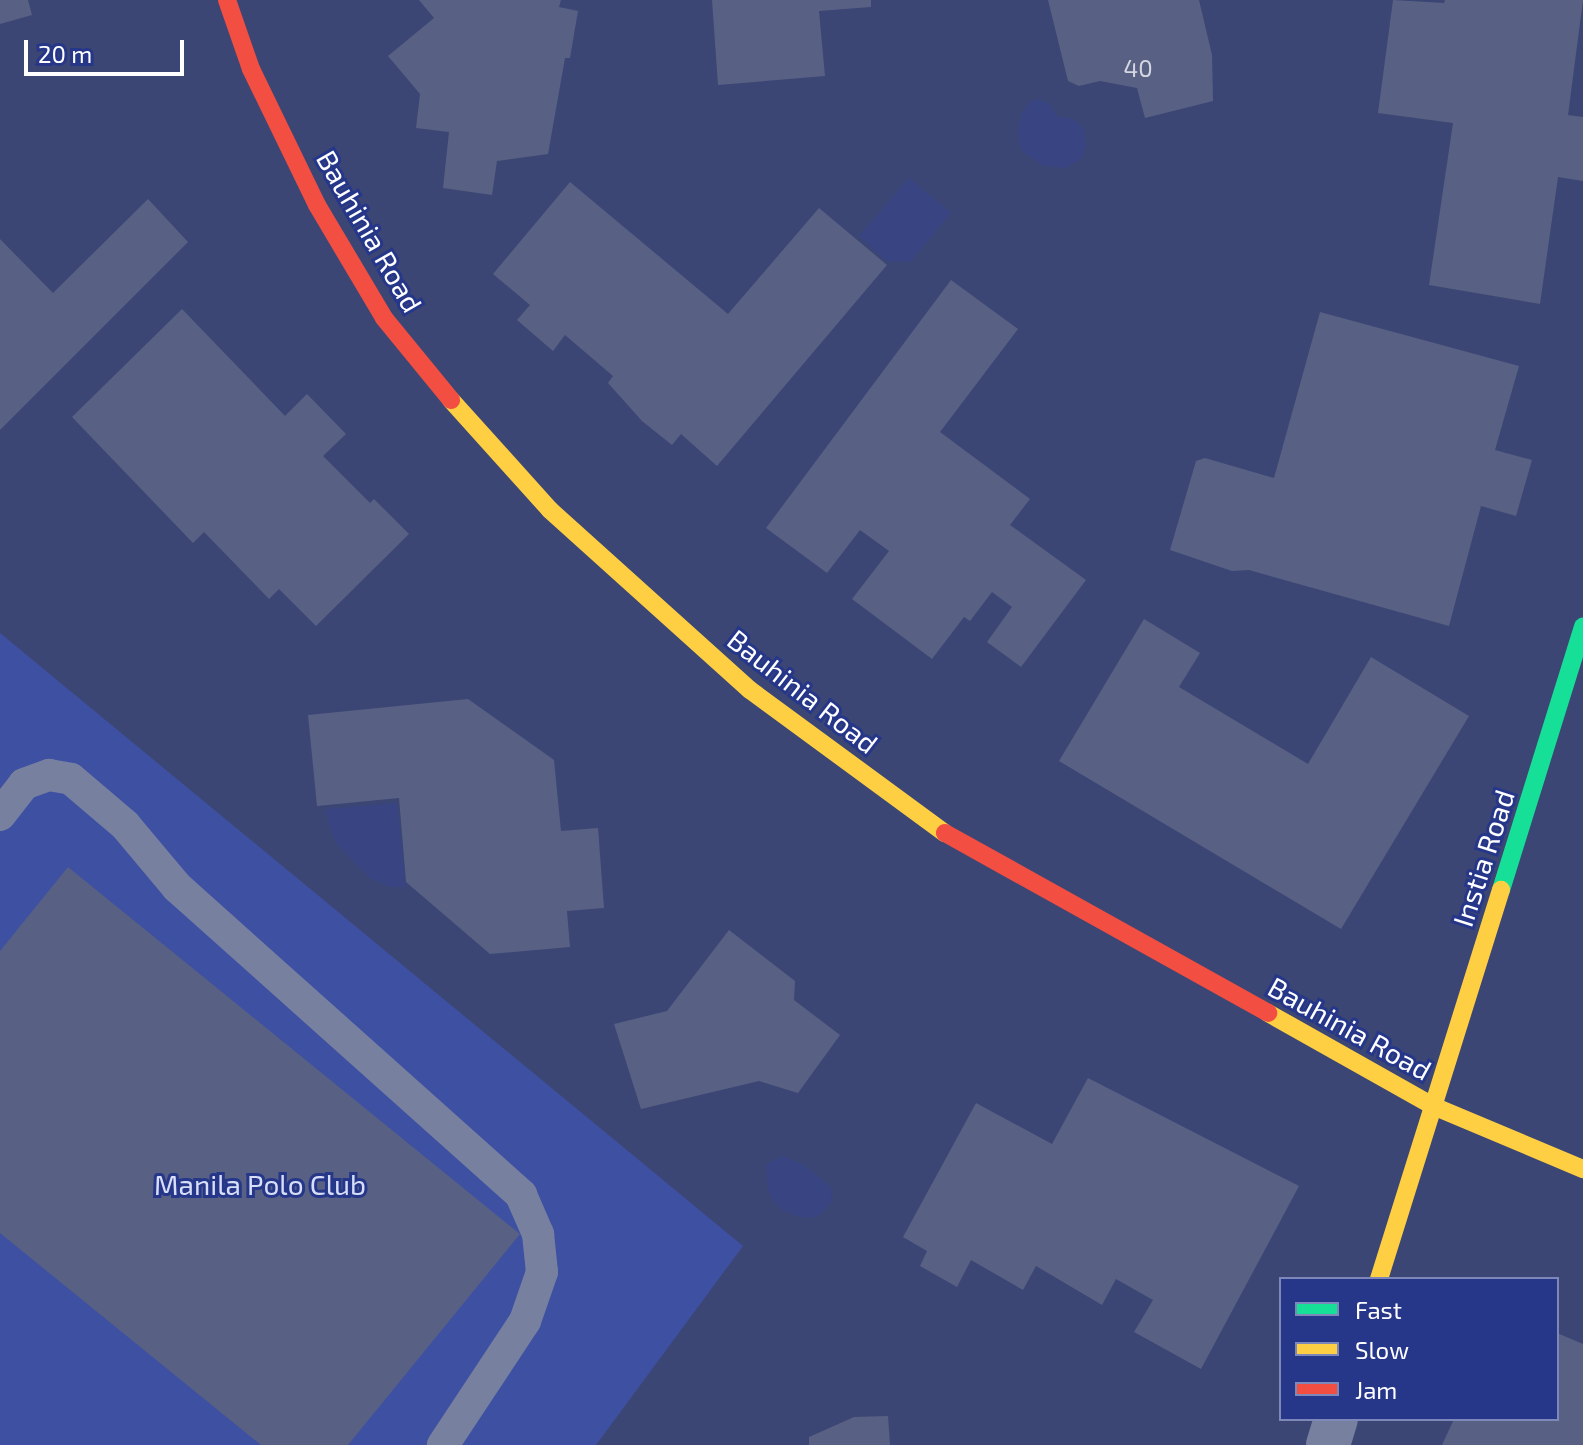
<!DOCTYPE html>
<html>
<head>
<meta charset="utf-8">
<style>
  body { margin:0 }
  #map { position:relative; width:1583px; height:1445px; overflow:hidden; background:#3c4674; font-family:"Exo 2",sans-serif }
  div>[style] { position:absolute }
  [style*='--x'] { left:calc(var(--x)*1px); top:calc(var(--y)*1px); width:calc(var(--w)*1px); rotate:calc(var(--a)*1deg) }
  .green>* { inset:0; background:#3e50a2 }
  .water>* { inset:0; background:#394482 }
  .building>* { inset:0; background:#586084 }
  .lane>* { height:32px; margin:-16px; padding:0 16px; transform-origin:16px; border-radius:16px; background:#7880a0 }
  .street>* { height:44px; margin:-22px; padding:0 22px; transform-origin:22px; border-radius:22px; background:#7880a0 }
  .fast>* { height:18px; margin:-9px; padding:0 9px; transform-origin:9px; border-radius:9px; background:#16e098 }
  .slow>* { height:18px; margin:-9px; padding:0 9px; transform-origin:9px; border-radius:9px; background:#ffcf43 }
  .jam>* { height:18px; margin:-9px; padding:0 9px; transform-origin:9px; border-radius:9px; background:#f24e42 }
  span { translate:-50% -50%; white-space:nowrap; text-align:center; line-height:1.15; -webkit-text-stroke:6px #26378a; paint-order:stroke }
  .number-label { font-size:24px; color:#d5d7e0 }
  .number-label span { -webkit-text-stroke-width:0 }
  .street-label { font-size:28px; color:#fff }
  .park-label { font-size:28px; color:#d8def7 }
  .legend { position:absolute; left:1279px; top:1277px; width:280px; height:144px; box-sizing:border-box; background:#26378a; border:2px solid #7d87b9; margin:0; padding:10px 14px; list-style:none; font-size:24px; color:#fff }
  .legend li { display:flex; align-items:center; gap:16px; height:40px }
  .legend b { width:40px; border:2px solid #7d87b9 }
  .scale { position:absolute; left:24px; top:40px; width:160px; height:36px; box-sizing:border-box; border:4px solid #fff; border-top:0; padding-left:10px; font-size:24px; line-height:28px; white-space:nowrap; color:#fff; -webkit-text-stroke:6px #26378a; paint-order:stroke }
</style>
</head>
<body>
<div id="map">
  <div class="green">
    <i style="clip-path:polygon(0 633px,743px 1246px,596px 1445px,0 1445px)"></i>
  </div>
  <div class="water">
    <i style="clip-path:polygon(1038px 99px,1050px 104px,1057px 116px,1073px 119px,1084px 129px,1086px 145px,1082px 158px,1066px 168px,1044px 166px,1022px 151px,1018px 134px,1021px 114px,1030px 102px)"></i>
    <i style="clip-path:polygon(909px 178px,951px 213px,910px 262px,886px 261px,859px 236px)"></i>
    <i style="clip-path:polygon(397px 803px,406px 887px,390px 887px,369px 878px,336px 843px,328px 823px,326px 809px)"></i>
    <i style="clip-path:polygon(783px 1156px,804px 1165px,831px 1187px,832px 1201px,822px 1213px,813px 1218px,799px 1217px,781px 1209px,773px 1200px,768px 1190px,766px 1164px)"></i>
  </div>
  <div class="building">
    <i style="clip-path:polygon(0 0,28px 0,32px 15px,0 24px)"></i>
    <i style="clip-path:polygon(419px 0,561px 0,559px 7px,578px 11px,570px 58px,565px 58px,548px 154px,497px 161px,492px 195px,443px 188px,449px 132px,416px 128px,420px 94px,388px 56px,434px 18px)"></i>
    <i style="clip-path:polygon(712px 0,871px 0,871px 7px,819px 11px,825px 76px,718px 85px)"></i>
    <i style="clip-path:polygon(1048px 0,1199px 0,1212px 55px,1213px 101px,1145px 118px,1137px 88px,1100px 81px,1079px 86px,1068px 81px)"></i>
    <i style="clip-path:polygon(1393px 0,1444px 3px,1445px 0,1583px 0,1568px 115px,1583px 117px,1583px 181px,1558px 177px,1540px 304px,1429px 285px,1453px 123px,1378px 113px)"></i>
    <i style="clip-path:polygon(570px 182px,728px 314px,819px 208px,887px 265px,717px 466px,681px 434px,672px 445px,642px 421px,608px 383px,613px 376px,565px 335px,553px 351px,517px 320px,530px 305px,493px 274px)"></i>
    <i style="clip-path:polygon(148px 199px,188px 242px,0 430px,0 239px,53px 293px)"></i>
    <i style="clip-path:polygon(951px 280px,1018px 329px,940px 432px,1030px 499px,1010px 525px,1086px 580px,1021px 667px,987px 642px,1012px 607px,992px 592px,970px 621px,964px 617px,932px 659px,852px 599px,889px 551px,860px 530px,827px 573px,766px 528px)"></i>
    <i style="clip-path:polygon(182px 309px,285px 416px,307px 394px,346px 434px,323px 456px,370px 503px,374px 499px,409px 534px,316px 626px,279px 589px,269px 599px,204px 532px,193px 543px,72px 417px)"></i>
    <i style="clip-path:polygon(1320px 312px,1519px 366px,1495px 450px,1532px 460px,1516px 516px,1481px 506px,1449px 626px,1249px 570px,1232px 571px,1170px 550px,1196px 461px,1205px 458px,1274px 478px)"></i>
    <i style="clip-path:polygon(1144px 619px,1200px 653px,1179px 687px,1308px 764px,1371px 657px,1469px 716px,1341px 929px,1059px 761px)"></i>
    <i style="clip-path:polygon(468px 699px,554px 760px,561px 831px,598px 828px,604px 908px,567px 911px,570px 947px,490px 954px,406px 882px,399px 798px,317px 806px,308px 715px)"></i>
    <i style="clip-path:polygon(68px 867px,520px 1234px,348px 1445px,261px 1445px,0 1233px,0 951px)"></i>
    <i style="clip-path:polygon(729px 930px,795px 981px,794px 1000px,840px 1035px,798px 1093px,759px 1081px,641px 1109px,614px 1024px,667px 1011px)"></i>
    <i style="clip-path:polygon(1088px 1078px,1299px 1186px,1201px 1369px,1134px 1332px,1153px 1300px,1116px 1279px,1102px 1305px,1036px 1266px,1023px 1290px,971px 1260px,957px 1287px,920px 1266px,927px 1251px,903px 1237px,976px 1103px,1052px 1144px)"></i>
    <i style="clip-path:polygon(1557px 1333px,1583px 1344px,1583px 1445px,1442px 1445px,1454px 1419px,1557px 1419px)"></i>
    <i style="clip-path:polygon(888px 1416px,890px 1445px,809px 1445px,809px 1437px,854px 1417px)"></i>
  </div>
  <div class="lane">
    <i style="--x:0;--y:815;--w:39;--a:-52"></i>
    <i style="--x:24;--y:784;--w:27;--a:-20"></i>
    <i style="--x:49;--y:775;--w:22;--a:10"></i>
    <i style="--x:71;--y:779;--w:71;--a:40.4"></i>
    <i style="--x:125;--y:825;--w:81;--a:50"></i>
    <i style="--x:177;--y:887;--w:462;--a:41.8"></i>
    <i style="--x:521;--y:1195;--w:43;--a:66.4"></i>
    <i style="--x:538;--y:1234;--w:38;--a:84"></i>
    <i style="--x:542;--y:1272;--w:52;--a:109.1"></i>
    <i style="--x:525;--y:1321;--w:149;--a:123.5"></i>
  </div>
  <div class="street">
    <i style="--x:1328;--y:1445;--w:27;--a:-73"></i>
  </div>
  <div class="fast">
    <i style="--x:1501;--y:890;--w:276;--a:-72.7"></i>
  </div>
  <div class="slow">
    <i style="--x:451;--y:400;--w:148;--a:48"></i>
    <i style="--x:550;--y:510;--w:269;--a:42"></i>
    <i style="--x:750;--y:690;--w:242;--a:36.3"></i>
    <i style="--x:1268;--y:1013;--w:189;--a:29.4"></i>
    <i style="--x:1433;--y:1106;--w:163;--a:22.8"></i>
    <i style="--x:1379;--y:1279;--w:408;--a:-72.6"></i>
  </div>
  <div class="jam">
    <i style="--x:227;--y:0;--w:73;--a:70.8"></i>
    <i style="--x:251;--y:69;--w:151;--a:64.1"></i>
    <i style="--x:317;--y:205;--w:131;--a:59.3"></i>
    <i style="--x:384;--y:318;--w:106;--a:50.7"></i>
    <i style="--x:945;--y:833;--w:370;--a:29.1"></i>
  </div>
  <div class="number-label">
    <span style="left:1138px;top:68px">40</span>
  </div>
  <div class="street-label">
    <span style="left:370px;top:231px;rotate:60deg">Bauhinia Road</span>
    <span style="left:803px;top:691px;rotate:38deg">Bauhinia Road</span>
    <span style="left:1483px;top:858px;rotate:-72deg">Instia Road</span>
    <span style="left:1350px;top:1028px;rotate:29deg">Bauhinia Road</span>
  </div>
  <div class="park-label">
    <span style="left:260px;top:1184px">Manila Polo Club</span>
  </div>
  <ul class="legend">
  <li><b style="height:10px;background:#16e098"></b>Fast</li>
  <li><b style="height:10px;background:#ffcf43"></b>Slow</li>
  <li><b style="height:10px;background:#f24e42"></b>Jam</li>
  </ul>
  <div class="scale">20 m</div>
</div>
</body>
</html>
